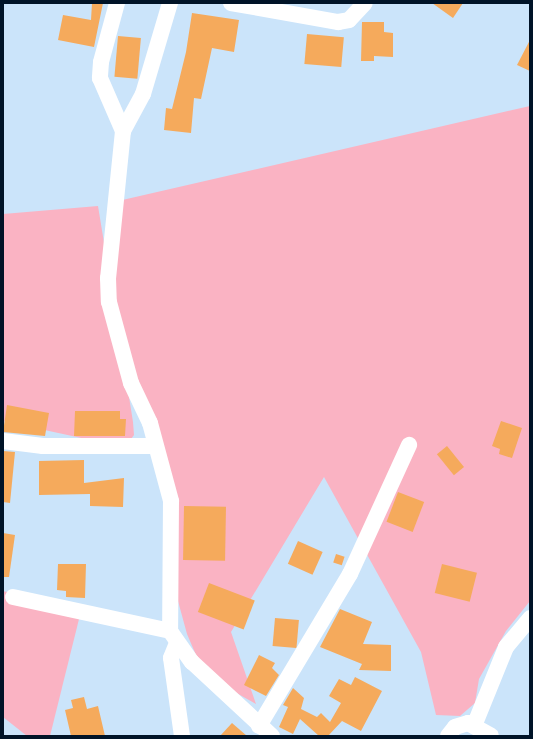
<!DOCTYPE html>
<html>
<head>
<meta charset="utf-8">
<style>
  body { margin:0 }
  #map { position:relative; width:533px; height:739px; overflow:hidden; background:#cbe4fa; font-family:"PT Sans",sans-serif }
  div>[style] { position:absolute }
  [style*='--x'] { left:calc(var(--x)*1px); top:calc(var(--y)*1px); width:calc(var(--w)*1px); rotate:calc(var(--a)*1deg) }
  .green>* { inset:0; background:#fab3c3 }
  .building>* { inset:0; background:#f5aa5c; transform-origin:0 0 }
  .minor>* { height:16px; margin:-8px; padding:0 8px; transform-origin:8px; border-radius:8px; background:#fff }
  span { translate:-50% -50%; white-space:nowrap; text-align:center; line-height:1.15; -webkit-text-stroke:3px #e3effa; paint-order:stroke }
  .frame { position:absolute; inset:0; border:4px solid #001327; pointer-events:none }
</style>
</head>
<body>
<div id="map">
  <div class="green">
    <i style="clip-path:polygon(530px 106px,530px 601px,506px 631px,479px 679px,475px 703px,460px 716px,436px 715px,421px 652px,324px 477px,231px 632px,256px 704px,224px 686px,199px 662px,187px 634px,172px 579px,171px 501px,121px 346px,133px 422px,134px 435px,128px 443px,86px 439px,3px 421px,3px 214px,98px 206px,109px 273px,118px 201px)"></i>
    <i style="clip-path:polygon(3px 591px,81px 611px,50px 736px,27px 736px,3px 717px)"></i>
  </div>
  <div class="building">
    <i style="clip-path:polygon(92px 3px,103px 3px,94px 47px,58px 40px,63px 15px,91px 20px)"></i>
    <i style="clip-path:polygon(432px 3px,463px 3px,453px 18px)"></i>
    <i style="clip-path:polygon(192px 13px,239px 20px,234px 52px,212px 48px,201px 99px,194px 98px,191px 133px,164px 130px,166px 108px,172px 109px,186px 52px)"></i>
    <i style="clip-path:polygon(362px 22px,384px 22px,384px 32px,393px 33px,393px 57px,374px 56px,374px 61px,361px 61px)"></i>
    <i style="left:307px;top:34px;width:37px;height:30px;rotate:5deg"></i>
    <i style="left:118px;top:36px;width:23px;height:41px;rotate:5deg"></i>
    <i style="clip-path:polygon(530px 40px,530px 71px,517px 65px)"></i>
    <i style="clip-path:polygon(7px 405px,49px 413px,45px 436px,3px 432px)"></i>
    <i style="clip-path:polygon(75px 411px,120px 411px,120px 419px,126px 419px,125px 436px,74px 436px)"></i>
    <i style="clip-path:polygon(501px 421px,522px 428px,512px 458px,499px 454px,500px 449px,492px 446px)"></i>
    <i style="left:447px;top:446px;width:27px;height:13px;rotate:51deg"></i>
    <i style="clip-path:polygon(3px 451px,15px 452px,10px 503px,3px 502px)"></i>
    <i style="clip-path:polygon(84px 460px,84px 483px,124px 478px,123px 507px,90px 506px,90px 494px,39px 495px,39px 461px)"></i>
    <i style="left:398px;top:492px;width:28px;height:32px;rotate:21deg"></i>
    <i style="left:184px;top:506px;width:42px;height:54px;rotate:1deg"></i>
    <i style="clip-path:polygon(3px 533px,15px 535px,9px 577px,3px 577px)"></i>
    <i style="left:298px;top:541px;width:27px;height:25px;rotate:24deg"></i>
    <i style="left:336px;top:554px;width:9px;height:9px;rotate:18deg"></i>
    <i style="clip-path:polygon(58px 564px,86px 564px,85px 598px,66px 597px,66px 591px,57px 590px)"></i>
    <i style="left:442px;top:564px;width:36px;height:30px;rotate:14deg"></i>
    <i style="left:209px;top:583px;width:49px;height:31px;rotate:21deg"></i>
    <i style="clip-path:polygon(340px 609px,372px 622px,363px 644px,391px 645px,391px 671px,359px 670px,362px 664px,320px 647px)"></i>
    <i style="left:275px;top:618px;width:24px;height:28px;rotate:5deg"></i>
    <i style="clip-path:polygon(259px 655px,275px 663px,272px 668px,279px 675px,266px 696px,244px 685px)"></i>
    <i style="clip-path:polygon(355px 677px,382px 691px,361px 731px,342px 721px,328px 736px,319px 736px,300px 719px,293px 734px,279px 727px,288px 707px,283px 705px,293px 688px,304px 698px,301px 709px,317px 717px,321px 713px,330px 722px,341px 703px,329px 696px,339px 679px,351px 685px)"></i>
    <i style="clip-path:polygon(84px 697px,87px 709px,98px 706px,105px 736px,71px 736px,65px 710px,73px 708px,71px 700px)"></i>
    <i style="clip-path:polygon(232px 723px,247px 736px,220px 736px)"></i>
  </div>
  <div class="minor">
    <i style="--x:117;--y:3;--w:61;--a:105.2"></i>
    <i style="--x:101;--y:62;--w:16;--a:94"></i>
    <i style="--x:100;--y:78;--w:58;--a:66.5"></i>
    <i style="--x:123;--y:131;--w:148;--a:95.8"></i>
    <i style="--x:108;--y:278;--w:24;--a:88"></i>
    <i style="--x:109;--y:302;--w:84;--a:74.8"></i>
    <i style="--x:131;--y:383;--w:44;--a:64.6"></i>
    <i style="--x:150;--y:423;--w:81;--a:74.9"></i>
    <i style="--x:171;--y:501;--w:130;--a:90.4"></i>
    <i style="--x:170;--y:631;--w:38;--a:55"></i>
    <i style="--x:192;--y:662;--w:109;--a:42.8"></i>
    <i style="--x:231;--y:3;--w:109;--a:10.1"></i>
    <i style="--x:338;--y:22;--w:11;--a:-10"></i>
    <i style="--x:349;--y:20;--w:23;--a:-47"></i>
    <i style="--x:123;--y:131;--w:42;--a:-61.6"></i>
    <i style="--x:143;--y:94;--w:95;--a:-73.5"></i>
    <i style="--x:3;--y:441;--w:40;--a:7.1"></i>
    <i style="--x:43;--y:446;--w:112;--a:0"></i>
    <i style="--x:13;--y:597;--w:161;--a:12.2"></i>
    <i style="--x:177;--y:643;--w:16;--a:112"></i>
    <i style="--x:171;--y:658;--w:79;--a:82"></i>
    <i style="--x:259;--y:726;--w:177;--a:-59.1"></i>
    <i style="--x:350;--y:574;--w:142;--a:-65.4"></i>
    <i style="--x:474;--y:726;--w:85;--a:-67.9"></i>
    <i style="--x:506;--y:647;--w:38;--a:-50"></i>
    <i style="--x:448;--y:736;--w:11;--a:-52"></i>
    <i style="--x:455;--y:727;--w:14;--a:-17"></i>
    <i style="--x:468;--y:723;--w:26;--a:29"></i>
  </div>
  <div class="frame"></div>
</div>
</body>
</html>
